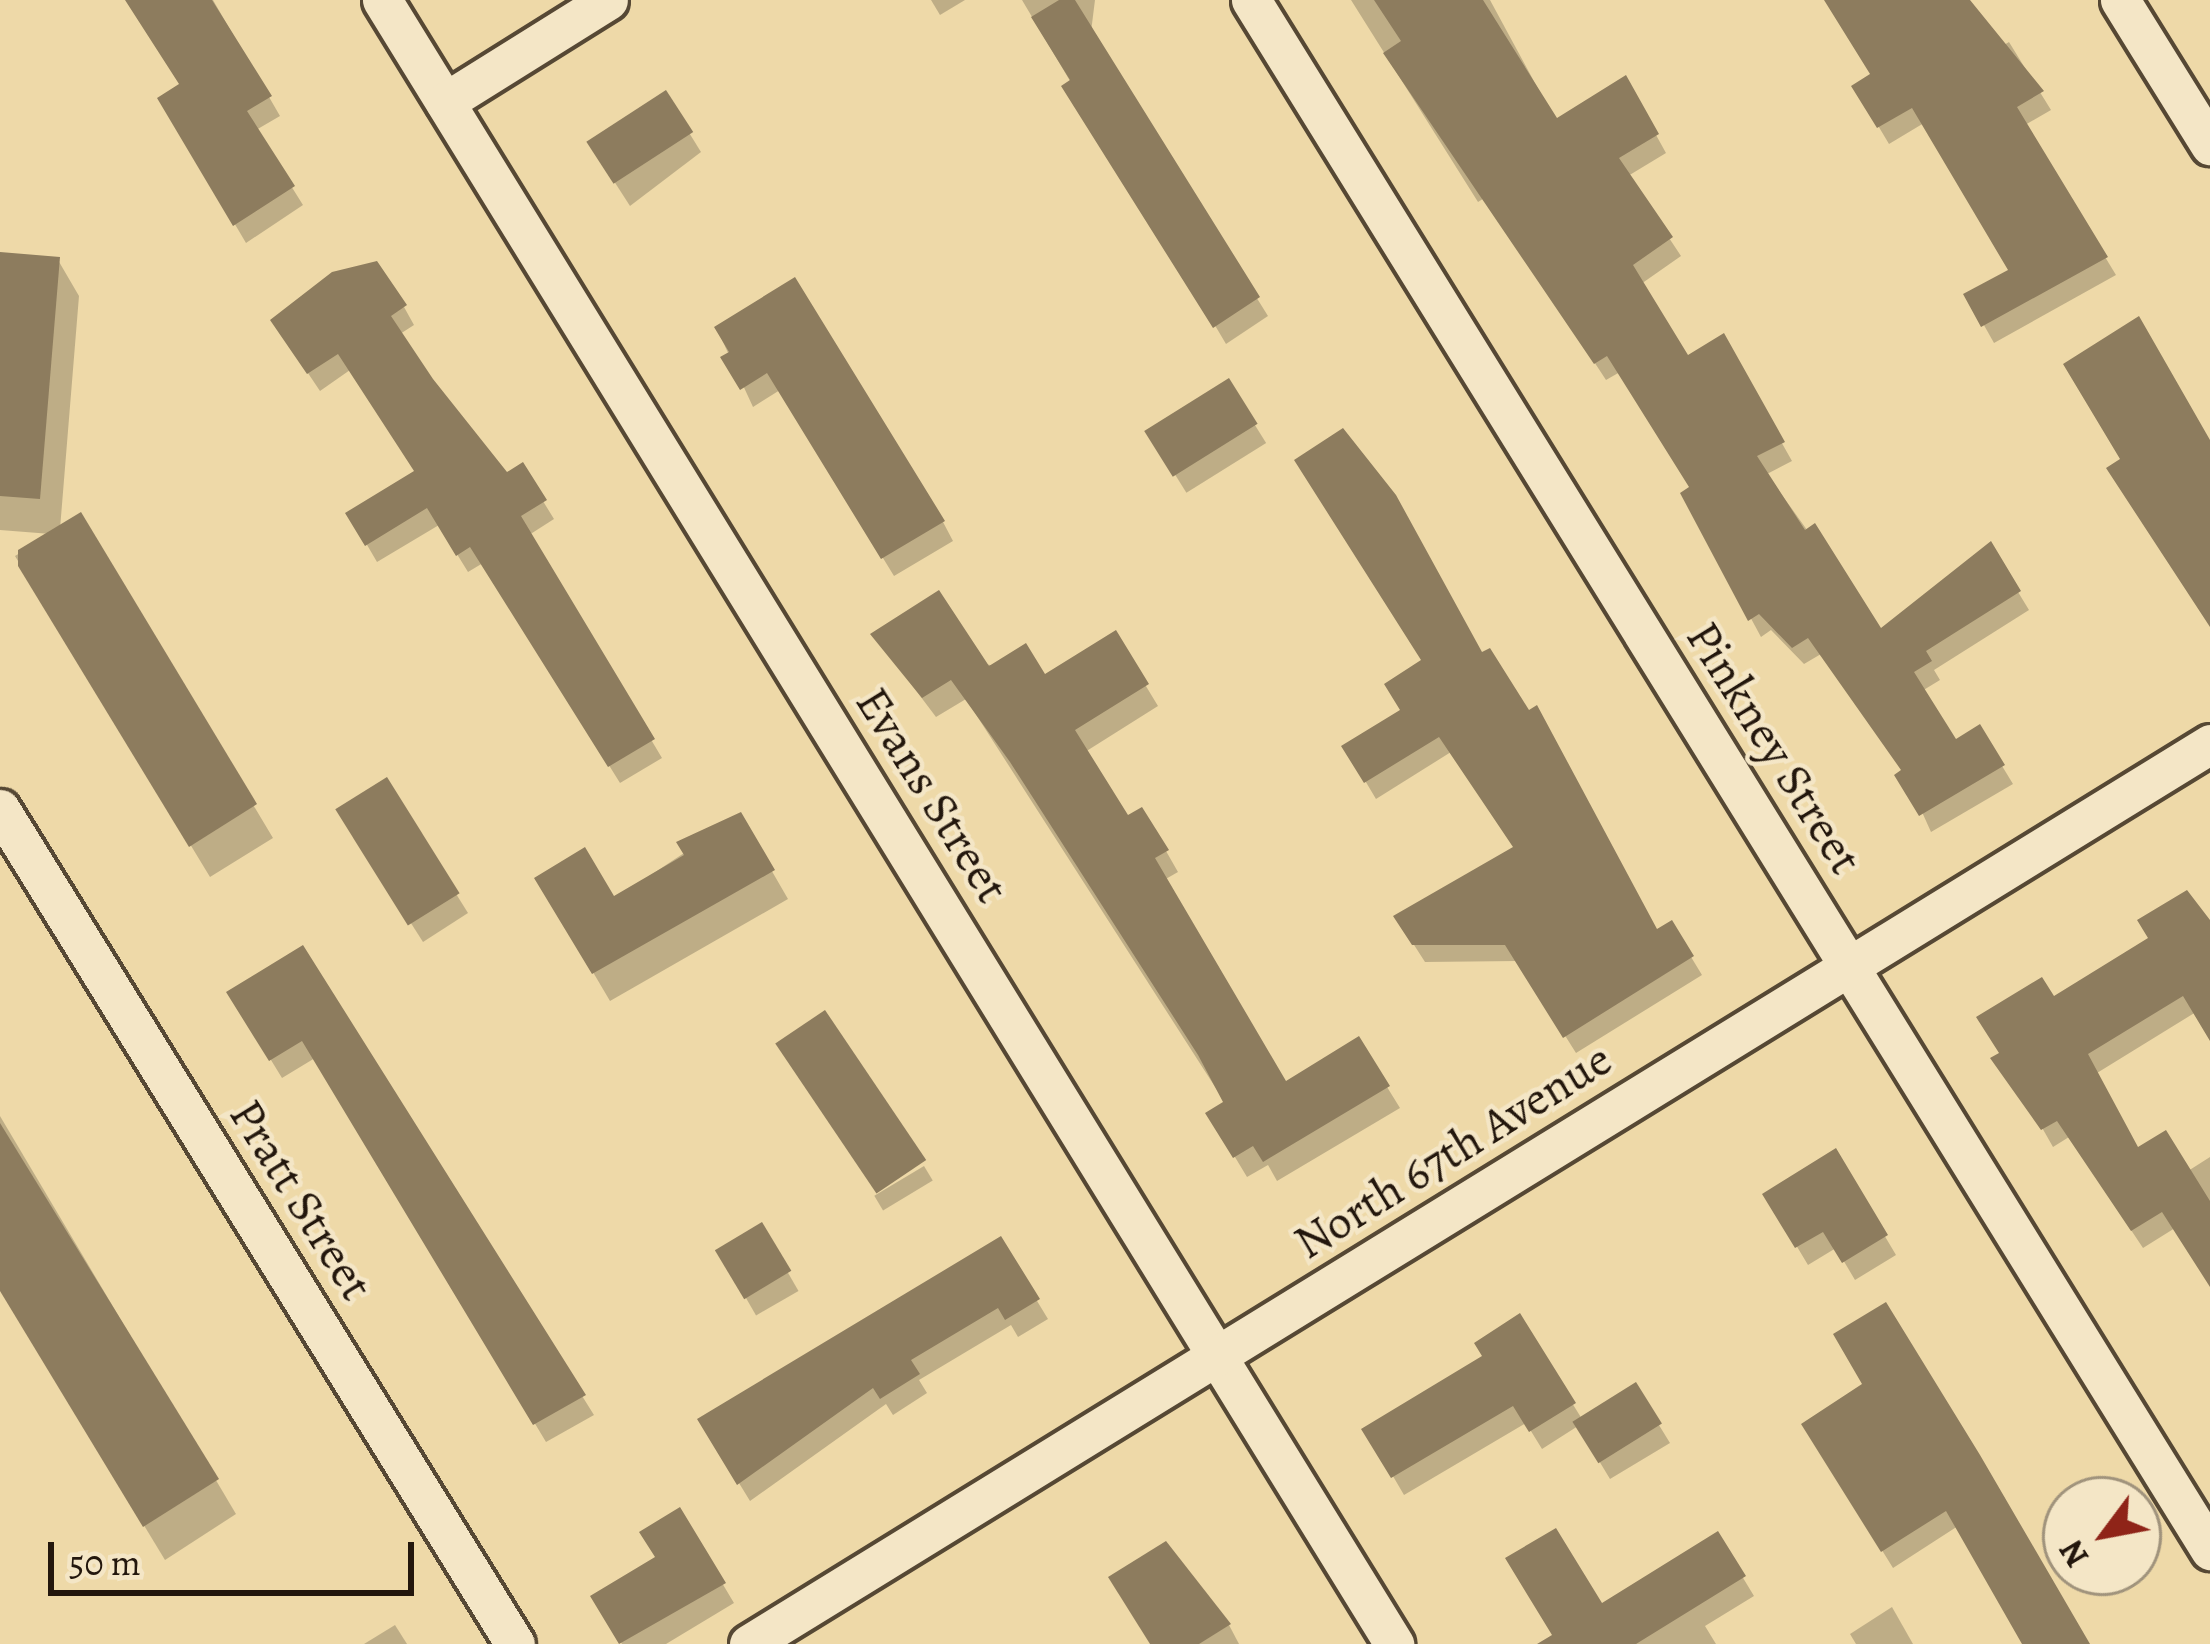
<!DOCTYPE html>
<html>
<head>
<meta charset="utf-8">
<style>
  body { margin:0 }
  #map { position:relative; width:2210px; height:1644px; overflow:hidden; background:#eed9a8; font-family:Alegreya,serif }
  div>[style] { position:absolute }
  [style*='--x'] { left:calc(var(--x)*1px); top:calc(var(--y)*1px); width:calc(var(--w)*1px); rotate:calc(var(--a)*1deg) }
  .shadow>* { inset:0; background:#0003; transform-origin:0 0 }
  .building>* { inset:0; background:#8d7c5e; transform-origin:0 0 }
  .roads { filter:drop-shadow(3px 0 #564834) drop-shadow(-3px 0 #564834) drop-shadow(0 3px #564834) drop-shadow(0 -3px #564834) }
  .street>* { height:39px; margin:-19.5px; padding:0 19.5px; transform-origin:19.5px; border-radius:19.5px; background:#f4e6c6 }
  span { translate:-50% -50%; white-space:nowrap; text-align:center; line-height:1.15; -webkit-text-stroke:9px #f4e6c6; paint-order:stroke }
  .street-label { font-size:48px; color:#23170d }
  .north { position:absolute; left:2042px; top:1476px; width:120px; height:120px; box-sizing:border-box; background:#f4e6c6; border:3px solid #a0937c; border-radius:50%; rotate:238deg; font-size:33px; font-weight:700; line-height:48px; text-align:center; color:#23170d }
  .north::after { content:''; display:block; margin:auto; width:42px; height:54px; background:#8f2418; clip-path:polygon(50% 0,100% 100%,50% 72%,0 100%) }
  .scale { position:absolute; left:48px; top:1542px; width:366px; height:54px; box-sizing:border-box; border:6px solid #23170d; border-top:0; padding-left:15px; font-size:36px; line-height:42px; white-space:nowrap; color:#23170d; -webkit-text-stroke:9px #f4e6c6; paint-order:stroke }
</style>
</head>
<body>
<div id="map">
  <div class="shadow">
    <i style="clip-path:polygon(127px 0,213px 0,280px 116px,256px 130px,303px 205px,246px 243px,161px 99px,182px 86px)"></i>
    <i style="clip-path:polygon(931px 0,965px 0,940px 15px)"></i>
    <i style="clip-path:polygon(1022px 0,1095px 0,1091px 32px,1268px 316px,1226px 344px)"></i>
    <i style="clip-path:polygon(1351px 0,1490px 0,1556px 122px,1625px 79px,1666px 153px,1628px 176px,1681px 256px,1641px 284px,1687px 360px,1722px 337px,1792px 461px,1767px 474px,1880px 632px,1990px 546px,2029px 610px,1934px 670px,1940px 680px,1922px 691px,1955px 743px,1979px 728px,2013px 784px,1931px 832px,1904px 772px,1821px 654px,1804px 664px,1771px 630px,1761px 637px,1684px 494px,1692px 488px,1620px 372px,1606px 380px,1486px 197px,1478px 202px)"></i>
    <i style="clip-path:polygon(1837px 0,1967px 0,1997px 49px,2009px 42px,2051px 110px,2025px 125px,2116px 275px,1994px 343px,1967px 295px,2012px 271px,1924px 123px,1889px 144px,1855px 87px,1874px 75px)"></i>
    <i style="clip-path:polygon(665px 94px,701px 152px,630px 206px,601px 161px)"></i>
    <i style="clip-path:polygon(0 255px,58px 260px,79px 296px,60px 529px,80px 516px,273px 838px,210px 877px,15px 556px,51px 534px,0 530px)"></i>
    <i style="clip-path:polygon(404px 307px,414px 325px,400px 334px,431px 381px,506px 476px,522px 467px,554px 519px,529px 535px,662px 758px,620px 783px,483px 563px,468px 572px,439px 525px,377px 562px,349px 514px,417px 473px,350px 370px,320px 391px,285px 339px)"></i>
    <i style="clip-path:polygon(717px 329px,943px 522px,953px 541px,894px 576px,780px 390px,753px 407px)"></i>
    <i style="left:1228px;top:382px;width:72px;height:94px;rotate:58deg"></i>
    <i style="clip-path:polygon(874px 635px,1044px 679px,1115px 635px,1158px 706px,1085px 752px,1127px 820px,1166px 851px,1178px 872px,1164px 880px,1285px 1085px,1358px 1040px,1400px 1108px,1277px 1181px,1268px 1165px,1247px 1177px,1209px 1114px,1226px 1104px,966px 699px,936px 717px)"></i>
    <i style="clip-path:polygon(1482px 656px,1657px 933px,1671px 924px,1702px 975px,1576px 1053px,1518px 961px,1425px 962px,1407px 934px,1516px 849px,1451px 752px,1376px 799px,1345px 747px)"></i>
    <i style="clip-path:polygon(386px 782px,468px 913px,423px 942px,351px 829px)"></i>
    <i style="clip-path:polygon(740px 816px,788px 899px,610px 1001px,538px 879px,613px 900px)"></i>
    <i style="clip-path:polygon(2210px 931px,2210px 1022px,2196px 1012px,2097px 1073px,2137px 1151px,2188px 1171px,2210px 1157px,2210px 1283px,2175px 1228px,2143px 1248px,2069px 1137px,2053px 1147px,1980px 1018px,2053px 1001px)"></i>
    <i style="clip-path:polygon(302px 949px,594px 1415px,546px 1442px,315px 1058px,282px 1078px,230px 993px)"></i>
    <i style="clip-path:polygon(0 1116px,236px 1514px,165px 1560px,0 1288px)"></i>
    <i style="clip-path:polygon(1835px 1152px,1896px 1255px,1855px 1280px,1836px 1248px,1808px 1265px,1766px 1195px)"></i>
    <i style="left:924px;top:1166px;width:17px;height:58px;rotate:59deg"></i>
    <i style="left:761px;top:1226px;width:75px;height:49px;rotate:60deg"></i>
    <i style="clip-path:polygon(1000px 1240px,1048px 1319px,1018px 1337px,1011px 1325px,919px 1380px,927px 1393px,893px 1415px,886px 1404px,750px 1501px,701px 1421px)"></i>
    <i style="clip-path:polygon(1519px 1318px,1582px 1419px,1635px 1386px,1670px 1443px,1610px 1479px,1578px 1426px,1542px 1449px,1526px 1423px,1404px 1495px,1366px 1430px,1485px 1357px)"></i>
    <i style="clip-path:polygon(1866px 1385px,2089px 1644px,2027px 1644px,1958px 1526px,1893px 1568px,1815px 1442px)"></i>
    <i style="clip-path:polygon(679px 1511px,734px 1603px,666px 1644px,622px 1644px,594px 1598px,659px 1559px)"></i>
    <i style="clip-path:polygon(1717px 1535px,1754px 1596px,1705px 1626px,1716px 1644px,1560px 1644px)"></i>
    <i style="clip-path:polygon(1165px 1545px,1229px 1625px,1239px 1644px,1152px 1644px)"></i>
    <i style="clip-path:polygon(1892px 1607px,1913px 1644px,1856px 1644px,1850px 1634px)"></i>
    <i style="clip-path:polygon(395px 1625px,407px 1644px,364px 1644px)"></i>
  </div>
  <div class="building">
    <i style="clip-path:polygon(125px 0,212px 0,272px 96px,247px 111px,295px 186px,233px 226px,157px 98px,179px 84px)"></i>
    <i style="clip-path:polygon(1059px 0,1075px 0,1260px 297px,1213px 328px,1061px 86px,1070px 80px,1031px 17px)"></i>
    <i style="clip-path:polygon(1374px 0,1483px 0,1557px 118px,1626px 75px,1659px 134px,1619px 158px,1673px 237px,1633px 265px,1688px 355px,1724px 333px,1785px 442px,1757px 456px,1805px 530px,1815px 523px,1881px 628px,1991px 541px,2021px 591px,1926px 651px,1932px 661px,1914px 672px,1956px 739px,1980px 724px,2005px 765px,1919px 816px,1894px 775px,1901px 770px,1808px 638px,1792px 648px,1759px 614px,1748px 621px,1680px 493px,1689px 487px,1607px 356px,1594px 364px,1383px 53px,1401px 41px)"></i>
    <i style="clip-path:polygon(1824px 0,1970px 0,2044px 91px,2017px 107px,2108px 257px,1981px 327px,1963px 294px,2008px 270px,1912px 108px,1877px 128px,1851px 86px,1870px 74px)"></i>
    <i style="left:666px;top:90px;width:50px;height:95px;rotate:57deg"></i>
    <i style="clip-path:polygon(0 252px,60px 257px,40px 499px,0 496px)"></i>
    <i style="clip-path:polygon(377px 261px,407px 305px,391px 316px,433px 379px,507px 472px,523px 462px,547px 500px,521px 516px,655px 739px,608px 767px,470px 547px,456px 556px,427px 508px,365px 546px,345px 513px,414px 471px,338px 354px,307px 374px,270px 320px,332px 272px)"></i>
    <i style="clip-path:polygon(795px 277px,945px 521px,881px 559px,767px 373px,740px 390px,720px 357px,729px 352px,714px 327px)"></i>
    <i style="clip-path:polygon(2139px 316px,2210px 440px,2210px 627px,2106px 468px,2120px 459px,2063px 364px)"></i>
    <i style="left:1229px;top:378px;width:54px;height:100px;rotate:58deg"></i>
    <i style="clip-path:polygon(1343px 428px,1396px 495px,1482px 652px,1490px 648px,1529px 710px,1537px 705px,1657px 929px,1672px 920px,1694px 956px,1563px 1038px,1505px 945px,1412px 945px,1393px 916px,1513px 847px,1439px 737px,1364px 783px,1341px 746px,1400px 710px,1384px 684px,1421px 660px,1294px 460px)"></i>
    <i style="clip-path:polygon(81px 512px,257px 804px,189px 847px,18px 566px,18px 550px)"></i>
    <i style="clip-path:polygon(939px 590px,989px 666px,1026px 643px,1045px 674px,1116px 630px,1149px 684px,1075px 730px,1128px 815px,1142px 807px,1169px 850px,1155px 858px,1286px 1081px,1359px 1036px,1390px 1086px,1263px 1162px,1253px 1146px,1233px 1158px,1205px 1113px,1223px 1102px,1198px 1055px,1010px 762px,951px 680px,922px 698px,870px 634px)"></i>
    <i style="left:387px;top:777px;width:137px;height:61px;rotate:58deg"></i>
    <i style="clip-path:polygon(741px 812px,775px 870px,592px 974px,534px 878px,585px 847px,614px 896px,684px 855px,676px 842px)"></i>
    <i style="clip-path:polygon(2187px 890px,2210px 920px,2210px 1041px,2183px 996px,2088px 1054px,2138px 1147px,2166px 1130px,2210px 1201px,2210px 1287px,2162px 1212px,2131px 1231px,2057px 1121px,2041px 1130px,1990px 1058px,1999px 1053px,1976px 1017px,2042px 977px,2054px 996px,2148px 938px,2137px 920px)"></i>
    <i style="clip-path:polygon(303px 945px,586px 1395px,533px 1425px,302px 1041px,269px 1061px,226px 992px)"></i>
    <i style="left:825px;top:1010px;width:181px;height:60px;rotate:56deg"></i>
    <i style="clip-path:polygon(0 1123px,219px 1479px,143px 1527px,0 1291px)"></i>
    <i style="clip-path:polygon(1836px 1148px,1888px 1235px,1842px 1263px,1823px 1232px,1795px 1248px,1762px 1194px)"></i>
    <i style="left:762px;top:1222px;width:57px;height:55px;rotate:59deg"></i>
    <i style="clip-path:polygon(1001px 1236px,1040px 1299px,1005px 1320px,998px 1308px,911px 1360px,920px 1374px,880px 1399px,873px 1388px,737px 1485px,697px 1419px)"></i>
    <i style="clip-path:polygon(1886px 1302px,1980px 1455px,2090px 1644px,2022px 1644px,1946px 1511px,1881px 1552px,1801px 1424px,1862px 1384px,1833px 1334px)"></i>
    <i style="clip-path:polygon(1520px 1313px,1576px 1403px,1529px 1432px,1513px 1406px,1391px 1478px,1361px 1429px,1482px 1356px,1474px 1343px)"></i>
    <i style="left:1636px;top:1382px;width:49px;height:75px;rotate:58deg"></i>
    <i style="clip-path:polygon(680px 1507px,726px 1583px,619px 1644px,590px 1596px,655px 1557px,639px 1532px)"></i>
    <i style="clip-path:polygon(1556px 1528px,1602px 1603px,1718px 1531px,1746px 1576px,1636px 1644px,1537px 1644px,1552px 1635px,1505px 1558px)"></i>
    <i style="clip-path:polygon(1166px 1541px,1231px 1624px,1199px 1644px,1150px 1644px,1108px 1577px)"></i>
  </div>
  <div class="roads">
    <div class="street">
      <i style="--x:382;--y:0;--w:1931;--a:58.38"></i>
      <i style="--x:1251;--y:0;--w:1823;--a:58.25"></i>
      <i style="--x:2120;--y:0;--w:171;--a:58.2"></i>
      <i style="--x:445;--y:102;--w:192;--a:-32"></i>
      <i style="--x:0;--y:809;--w:981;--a:58.34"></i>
      <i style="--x:749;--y:1644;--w:1716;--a:-31.63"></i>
    </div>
  </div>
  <div class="street-label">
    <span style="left:1774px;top:748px;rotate:58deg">Pinkney Street</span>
    <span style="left:932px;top:795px;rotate:58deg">Evans Street</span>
    <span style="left:1453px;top:1151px;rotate:-32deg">North 67th Avenue</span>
    <span style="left:301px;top:1200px;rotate:58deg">Pratt Street</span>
  </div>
  <div class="north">N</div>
  <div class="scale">50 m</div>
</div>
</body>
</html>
